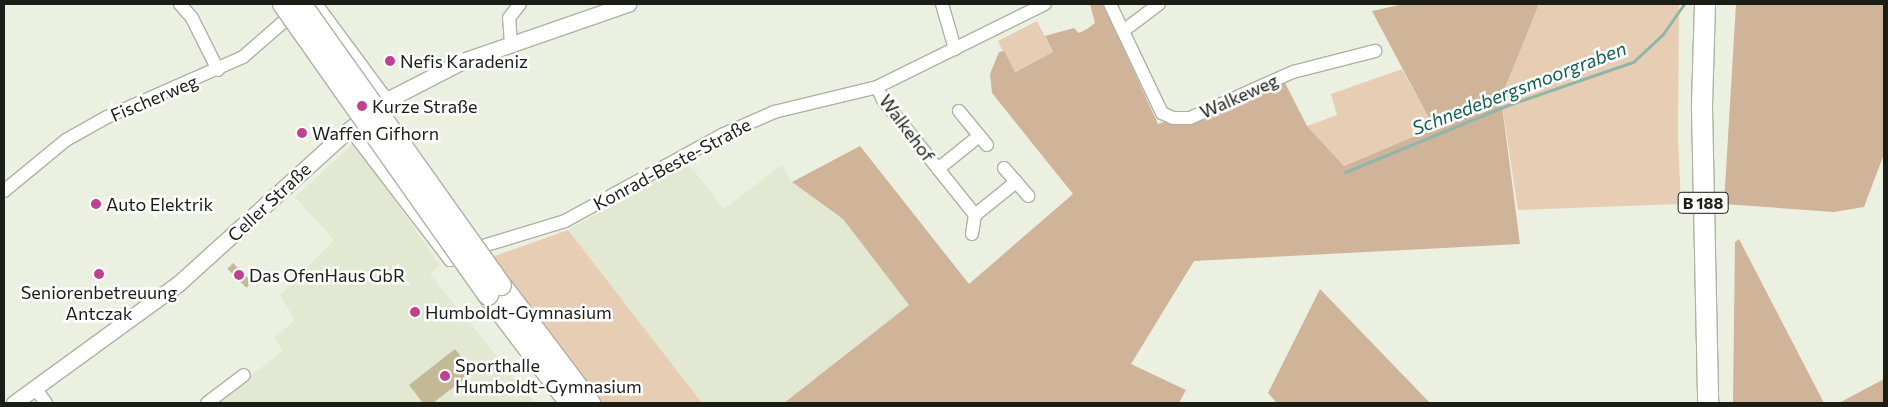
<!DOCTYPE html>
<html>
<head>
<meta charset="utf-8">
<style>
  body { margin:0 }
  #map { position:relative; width:1888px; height:407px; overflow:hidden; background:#ecf0e1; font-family:Commissioner,sans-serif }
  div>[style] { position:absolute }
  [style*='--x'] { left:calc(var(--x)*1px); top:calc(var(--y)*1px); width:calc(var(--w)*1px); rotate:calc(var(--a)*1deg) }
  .built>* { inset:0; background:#e2e8d1 }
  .green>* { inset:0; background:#e7cdb4; transform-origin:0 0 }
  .forest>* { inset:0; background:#d0b49a }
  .stream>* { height:3px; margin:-1.5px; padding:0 1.5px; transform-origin:1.5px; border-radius:1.5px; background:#8eb7aa }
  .building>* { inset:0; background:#c3b997; transform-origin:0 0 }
  .roads { filter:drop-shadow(1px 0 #aeb2a3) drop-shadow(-1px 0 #aeb2a3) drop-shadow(0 1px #aeb2a3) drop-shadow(0 -1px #aeb2a3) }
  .minor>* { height:12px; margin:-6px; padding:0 6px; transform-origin:6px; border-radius:6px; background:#fff }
  .tertiary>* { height:15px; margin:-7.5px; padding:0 7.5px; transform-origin:7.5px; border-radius:7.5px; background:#fff }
  .primary>* { height:20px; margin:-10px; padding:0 10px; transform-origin:10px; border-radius:10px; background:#fff }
  .trunk>* { height:20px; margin:-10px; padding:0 10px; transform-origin:10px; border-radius:10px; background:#fff }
  .bridges { filter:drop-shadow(1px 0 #aeb2a3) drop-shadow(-1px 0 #aeb2a3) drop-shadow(0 1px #aeb2a3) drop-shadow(0 -1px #aeb2a3) }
  .trunk-bridge>* { height:20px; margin:-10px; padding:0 10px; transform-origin:10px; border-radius:10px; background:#fff }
  .dots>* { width:14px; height:14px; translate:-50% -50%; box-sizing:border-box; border:2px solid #fff; border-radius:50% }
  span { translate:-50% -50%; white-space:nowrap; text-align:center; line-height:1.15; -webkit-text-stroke:5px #fff; paint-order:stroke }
  .shield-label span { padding:1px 4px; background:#fff; border:1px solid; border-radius:4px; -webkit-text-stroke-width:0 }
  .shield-label { font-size:16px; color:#1b1d17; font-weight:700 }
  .poi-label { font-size:18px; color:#1b1d17 }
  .left { translate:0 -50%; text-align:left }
  .street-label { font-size:18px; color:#1b1d17 }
  .water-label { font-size:19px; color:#13614f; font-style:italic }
  .frame { position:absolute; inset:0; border:5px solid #1b1d17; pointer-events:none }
</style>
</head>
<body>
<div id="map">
  <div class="built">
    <i style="clip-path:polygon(354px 143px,440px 265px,430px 274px,535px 403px,216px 403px,283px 351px,274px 338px,295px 320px,280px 295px,334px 240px,295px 197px)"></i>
    <i style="clip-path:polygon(688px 163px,724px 209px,782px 165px,792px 182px,843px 219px,909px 305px,784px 403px,702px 403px,568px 230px)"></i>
  </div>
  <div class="green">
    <i style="clip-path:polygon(1539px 4px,1679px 4px,1678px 138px,1681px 204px,1518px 210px,1501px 98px)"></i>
    <i style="left:1037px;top:21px;width:35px;height:44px;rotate:63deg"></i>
    <i style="clip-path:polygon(1402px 69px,1434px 128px,1344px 166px,1307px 126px,1337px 115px,1331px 94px)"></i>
    <i style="clip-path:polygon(568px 230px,702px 403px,601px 403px,489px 258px)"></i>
  </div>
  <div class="forest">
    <i style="clip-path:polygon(1090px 4px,1103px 4px,1158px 124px,1283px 79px,1307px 126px,1344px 166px,1434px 128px,1372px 11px,1404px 4px,1539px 4px,1501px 98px,1520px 244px,1194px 261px,1131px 364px,1186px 390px,1179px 403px,784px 403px,909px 305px,843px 219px,792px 182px,860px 146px,969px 284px,1073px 194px,992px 93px,990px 74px,999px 52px,1004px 51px,1015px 72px,1053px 52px,1045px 36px,1074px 28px,1079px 33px,1087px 29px,1095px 23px)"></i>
    <i style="clip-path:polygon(1736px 4px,1884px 4px,1884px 154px,1864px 207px,1834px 212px,1724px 204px)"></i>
    <i style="clip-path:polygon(1739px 239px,1824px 403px,1733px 403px,1735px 242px)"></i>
    <i style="clip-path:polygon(1320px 289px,1430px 403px,1277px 403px,1268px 393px)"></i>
    <i style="clip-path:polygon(1884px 379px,1884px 403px,1839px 403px)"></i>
  </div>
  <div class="stream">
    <i style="--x:1345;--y:172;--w:176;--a:-22.3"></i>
    <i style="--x:1508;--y:105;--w:132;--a:-19"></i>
    <i style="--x:1633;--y:62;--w:41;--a:-43"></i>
    <i style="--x:1663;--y:34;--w:37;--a:-55"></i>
  </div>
  <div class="building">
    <i style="left:233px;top:263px;width:27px;height:8px;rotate:45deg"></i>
    <i style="clip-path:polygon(455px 349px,473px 372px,433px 403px,423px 403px,409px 385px)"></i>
  </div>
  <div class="roads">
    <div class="minor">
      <i style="--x:180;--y:4;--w:18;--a:49"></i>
      <i style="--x:192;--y:18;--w:58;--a:63.4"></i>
      <i style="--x:316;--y:4;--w:119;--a:53.5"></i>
      <i style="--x:942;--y:4;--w:47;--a:73.9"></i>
      <i style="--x:1110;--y:4;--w:121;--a:64.5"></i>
      <i style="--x:1162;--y:113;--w:12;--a:24"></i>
      <i style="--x:1173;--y:118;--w:17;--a:0"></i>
      <i style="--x:1190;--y:118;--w:113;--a:-24.1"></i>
      <i style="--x:1293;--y:72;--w:85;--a:-14.4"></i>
      <i style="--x:1123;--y:31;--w:45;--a:-36.9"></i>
      <i style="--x:511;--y:44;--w:26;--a:-94"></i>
      <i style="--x:509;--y:18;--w:18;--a:-52"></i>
      <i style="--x:877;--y:87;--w:14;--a:65"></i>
      <i style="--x:883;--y:100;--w:147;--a:51.3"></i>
      <i style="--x:959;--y:111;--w:44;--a:50.5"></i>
      <i style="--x:350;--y:129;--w:165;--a:52.6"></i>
      <i style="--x:450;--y:260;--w:12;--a:-35"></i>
      <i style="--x:460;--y:253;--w:110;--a:-16.9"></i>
      <i style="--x:565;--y:221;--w:181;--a:-28.7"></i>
      <i style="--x:724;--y:134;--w:55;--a:-23.7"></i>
      <i style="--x:774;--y:112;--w:106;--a:-13.6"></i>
      <i style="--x:877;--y:87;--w:187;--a:-26.3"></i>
      <i style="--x:1004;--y:168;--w:37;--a:49"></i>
      <i style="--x:938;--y:169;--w:53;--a:-38.8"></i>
      <i style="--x:4;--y:191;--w:80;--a:-39.4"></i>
      <i style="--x:66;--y:140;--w:47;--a:-29.3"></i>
      <i style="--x:107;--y:117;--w:149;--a:-23.8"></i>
      <i style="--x:243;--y:57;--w:70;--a:-41"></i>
      <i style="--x:972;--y:234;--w:19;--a:-81"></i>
      <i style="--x:975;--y:215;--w:53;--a:-38.8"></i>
      <i style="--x:35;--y:388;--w:19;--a:54"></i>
      <i style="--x:207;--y:403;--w:46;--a:-37.1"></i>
    </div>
    <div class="tertiary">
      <i style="--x:14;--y:403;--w:203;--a:-36"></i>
      <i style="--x:178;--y:284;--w:220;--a:-42.2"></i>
      <i style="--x:341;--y:136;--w:58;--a:-38"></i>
      <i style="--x:387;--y:100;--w:85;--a:-27.2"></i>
      <i style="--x:463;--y:61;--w:175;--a:-19.1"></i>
    </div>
    <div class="primary">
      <i style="--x:1705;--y:4;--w:104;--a:91.7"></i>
      <i style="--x:1702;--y:108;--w:295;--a:88.8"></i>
    </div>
    <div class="trunk">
      <i style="--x:501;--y:285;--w:148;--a:53"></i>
      <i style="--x:488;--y:295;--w:136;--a:52.8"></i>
    </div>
  </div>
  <div class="bridges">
    <div class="trunk-bridge">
      <i style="--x:283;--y:4;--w:356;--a:54.8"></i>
      <i style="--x:301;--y:4;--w:345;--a:54.6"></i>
    </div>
  </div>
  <div class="dots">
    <i style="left:390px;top:61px;background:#bf418f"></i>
    <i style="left:362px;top:106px;background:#bf418f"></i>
    <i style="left:302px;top:133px;background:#bf418f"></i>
    <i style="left:96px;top:204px;background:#bf418f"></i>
    <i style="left:99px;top:274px;background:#bf418f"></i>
    <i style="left:239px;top:275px;background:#bf418f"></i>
    <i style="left:415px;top:312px;background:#bf418f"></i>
    <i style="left:445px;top:376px;background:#bf418f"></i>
  </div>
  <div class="shield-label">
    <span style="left:1703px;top:203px">B 188</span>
  </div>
  <div class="poi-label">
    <span class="left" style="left:400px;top:61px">Nefis Karadeniz</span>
    <span class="left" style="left:372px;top:106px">Kurze Straße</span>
    <span class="left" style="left:312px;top:133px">Waffen Gifhorn</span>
    <span class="left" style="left:106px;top:204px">Auto Elektrik</span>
    <span class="left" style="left:249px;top:275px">Das OfenHaus GbR</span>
    <span style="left:99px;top:303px">Seniorenbetreuung<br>Antczak</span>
    <span class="left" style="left:425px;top:312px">Humboldt-Gymnasium</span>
    <span class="left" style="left:455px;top:376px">Sporthalle<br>Humboldt-Gymnasium</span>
  </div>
  <div class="street-label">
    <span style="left:1239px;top:96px;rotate:-24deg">Walkeweg</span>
    <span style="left:154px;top:98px;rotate:-23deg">Fischerweg</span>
    <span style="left:907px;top:128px;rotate:53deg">Walkehof</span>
    <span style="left:672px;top:164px;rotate:-28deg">Konrad-Beste-Straße</span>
    <span style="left:269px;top:202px;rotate:-43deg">Celler Straße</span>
  </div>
  <div class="water-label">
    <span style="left:1519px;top:88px;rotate:-21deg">Schnedebergsmoorgraben</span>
  </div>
  <div class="frame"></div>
</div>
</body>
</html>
